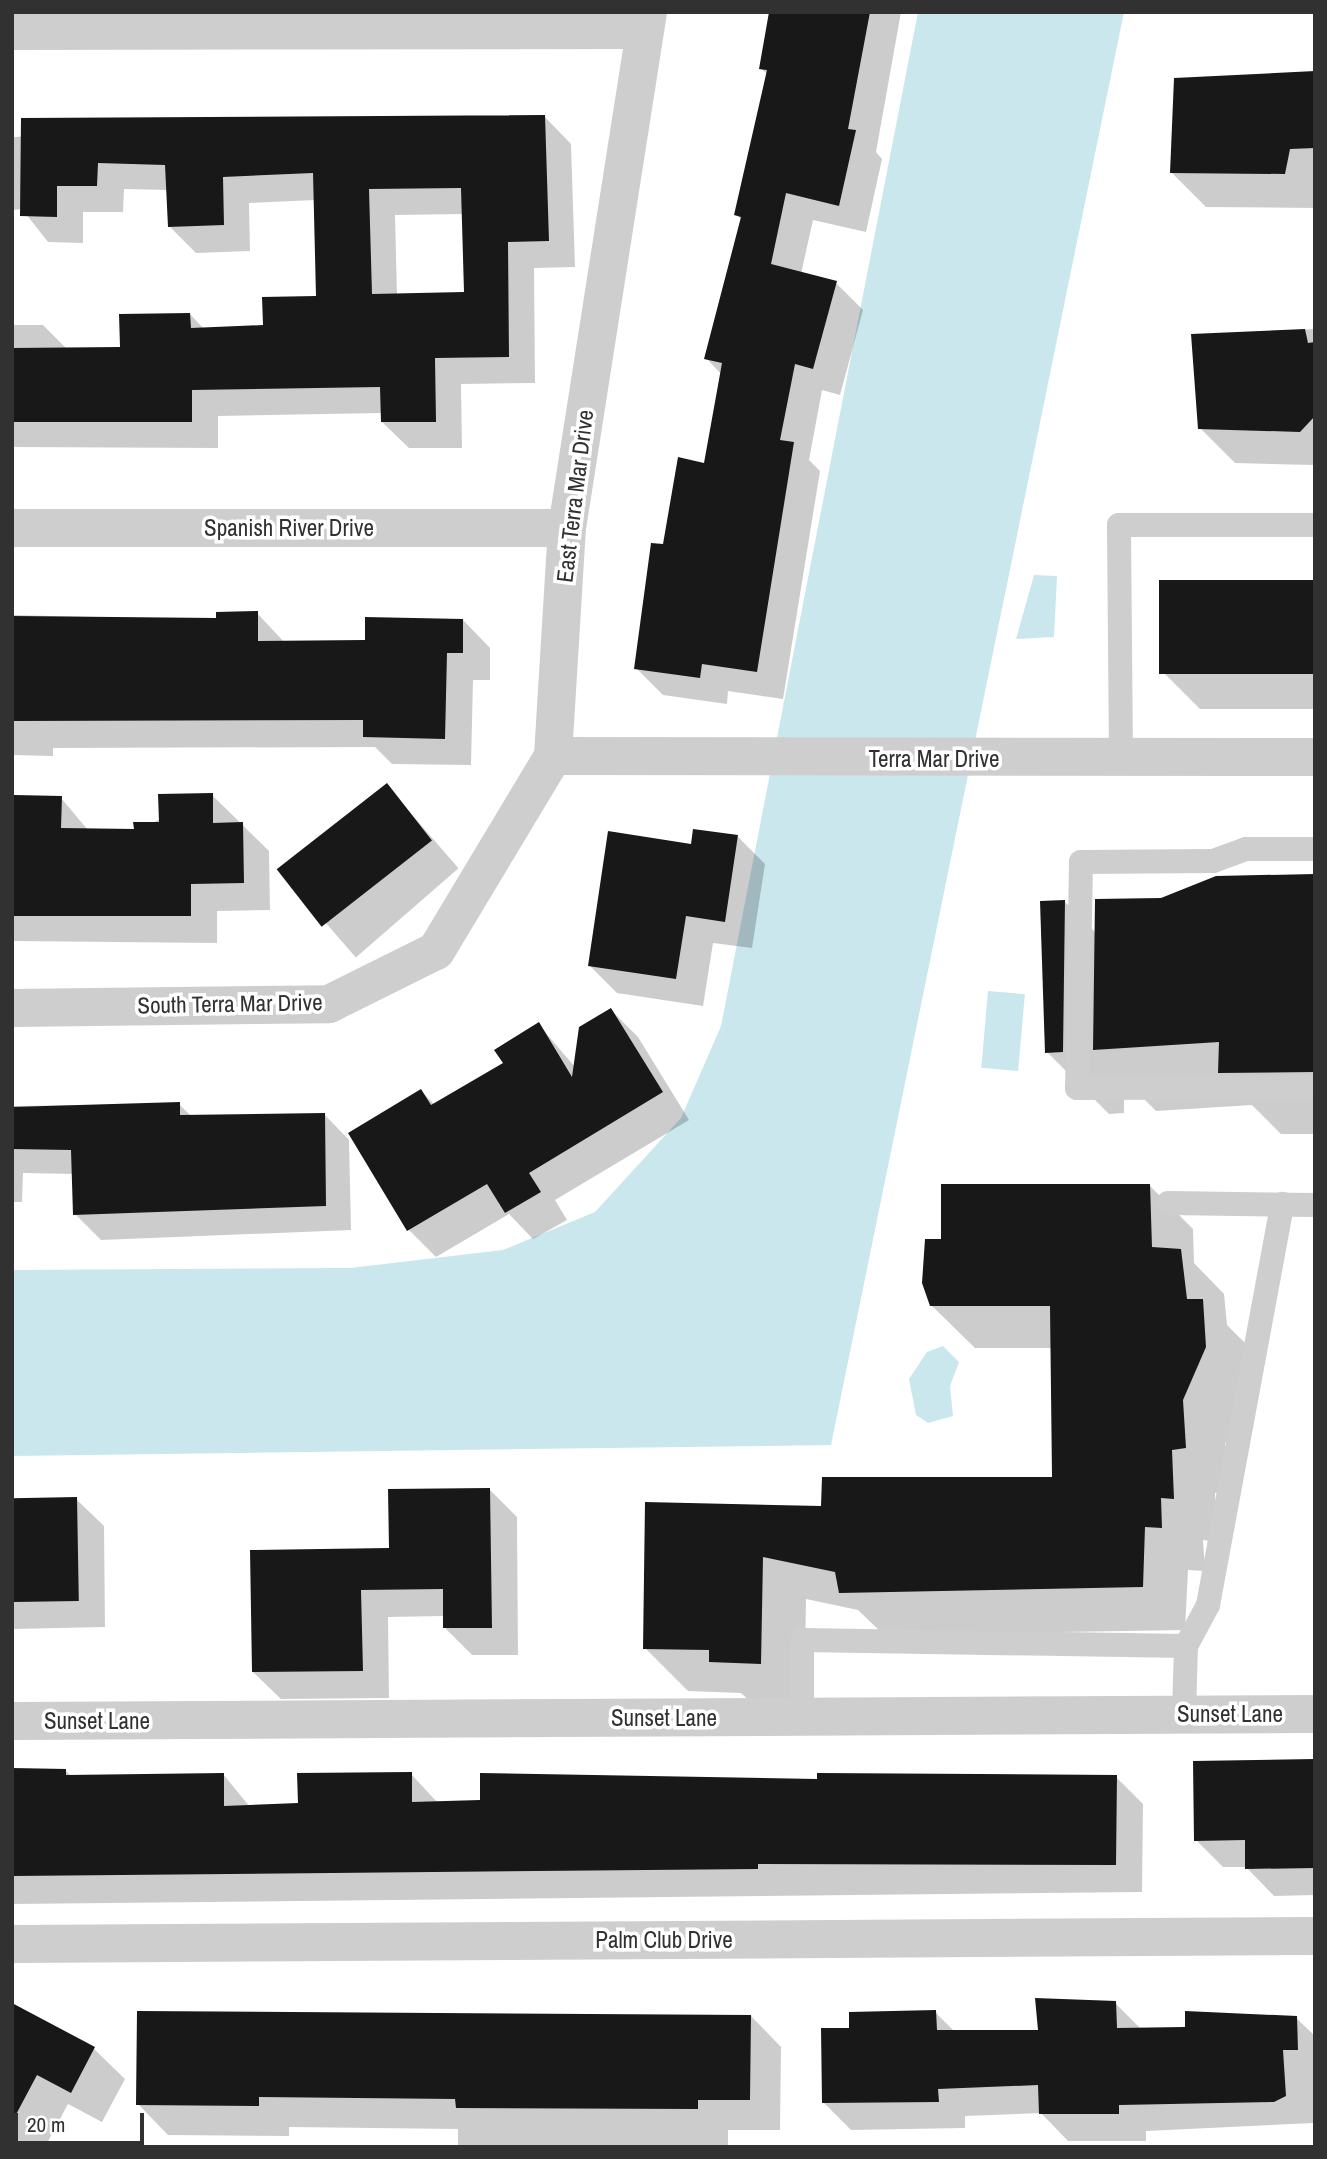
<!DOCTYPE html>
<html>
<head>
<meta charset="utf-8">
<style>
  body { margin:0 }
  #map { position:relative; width:1327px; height:2159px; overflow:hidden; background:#fff; font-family:"Archivo Narrow",sans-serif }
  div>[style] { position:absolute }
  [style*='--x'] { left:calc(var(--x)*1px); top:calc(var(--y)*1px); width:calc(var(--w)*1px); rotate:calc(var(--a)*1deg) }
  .water>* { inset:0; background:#cae7ee; transform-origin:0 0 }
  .shadow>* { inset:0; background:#0003; transform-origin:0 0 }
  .building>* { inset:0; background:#181818; transform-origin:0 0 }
  .lane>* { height:24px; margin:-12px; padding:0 12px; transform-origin:12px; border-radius:12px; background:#cecece }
  .street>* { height:38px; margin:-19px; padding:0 19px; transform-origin:19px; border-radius:19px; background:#cecece }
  span { translate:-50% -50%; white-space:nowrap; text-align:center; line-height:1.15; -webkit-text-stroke:7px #fff; paint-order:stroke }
  .street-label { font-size:23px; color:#313131 }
  .frame { position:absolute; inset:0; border:14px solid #313131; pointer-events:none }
  .scale { position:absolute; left:14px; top:2113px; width:130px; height:32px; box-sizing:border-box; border:4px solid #313131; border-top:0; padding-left:9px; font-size:21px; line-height:24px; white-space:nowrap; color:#313131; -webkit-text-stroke:5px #fff; paint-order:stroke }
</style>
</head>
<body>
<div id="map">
  <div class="water">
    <i style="clip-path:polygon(918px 12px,1124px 12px,831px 1445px,12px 1456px,12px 1270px,350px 1268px,503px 1250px,595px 1212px,681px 1118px,721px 1026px)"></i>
    <i style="clip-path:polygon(1034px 575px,1057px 576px,1054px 637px,1016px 639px)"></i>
    <i style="left:988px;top:991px;width:37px;height:77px;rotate:5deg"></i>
    <i style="clip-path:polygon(943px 1346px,959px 1362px,950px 1386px,953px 1416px,928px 1423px,916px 1415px,909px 1379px,927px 1352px)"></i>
  </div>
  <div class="shadow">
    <i style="clip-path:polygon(771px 12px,901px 12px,876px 152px,882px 159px,866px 232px,813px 220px,801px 274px,836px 283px,863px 310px,840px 395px,822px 390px,809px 460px,820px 471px,783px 699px,728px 691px,727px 704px,663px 695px,636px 668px,664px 546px,705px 465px,722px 375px,706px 358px,742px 220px,736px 214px,768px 75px,761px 68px)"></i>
    <i style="clip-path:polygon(1315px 72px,1315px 208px,1206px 207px,1172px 173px)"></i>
    <i style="clip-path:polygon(evenodd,545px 117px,571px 144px,575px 267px,534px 268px,535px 383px,461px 384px,462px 448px,409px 448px,382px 422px,382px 413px,218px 416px,218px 448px,12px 447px,12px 325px,43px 325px,67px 349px,122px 348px,190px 314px,204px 329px,264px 327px,318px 298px,316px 200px,249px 203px,250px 251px,196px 253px,169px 226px,168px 190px,124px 189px,123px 212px,83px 212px,83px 243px,48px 242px,22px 209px,12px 210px,12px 137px,545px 117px,464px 214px,466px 294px,397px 295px,395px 215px,464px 214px)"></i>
    <i style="clip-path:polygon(1315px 329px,1315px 465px,1235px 463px,1200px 428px,1193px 335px)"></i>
    <i style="clip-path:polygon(1315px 582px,1315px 709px,1200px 709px,1165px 674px)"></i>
    <i style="clip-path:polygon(257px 613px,285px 643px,366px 642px,463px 620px,490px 648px,490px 680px,473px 680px,471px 765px,392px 764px,375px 747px,53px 748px,53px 756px,12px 755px,12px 615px,218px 620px)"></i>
    <i style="left:387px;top:786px;width:109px;height:136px;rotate:49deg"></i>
    <i style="clip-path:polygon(212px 795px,269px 851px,270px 910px,217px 911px,217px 943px,12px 941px,12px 821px,61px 798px,88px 830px,135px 831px)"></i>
    <i style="clip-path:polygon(738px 837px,765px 864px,752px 948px,713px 943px,703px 1006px,617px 993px,590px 966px,693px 846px)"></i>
    <i style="clip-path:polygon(1315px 875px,1315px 1134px,1281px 1134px,1252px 1105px,1156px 1111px,1124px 1079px,1124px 1113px,1109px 1114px,1047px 1052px,1065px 902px,1096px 933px,1161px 900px)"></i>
    <i style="clip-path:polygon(611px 1010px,638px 1037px,689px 1120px,555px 1200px,567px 1220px,533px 1239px,509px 1214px,436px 1257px,409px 1230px,350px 1133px,421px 1091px,435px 1105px,505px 1064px,539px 1025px,575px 1067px)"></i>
    <i style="clip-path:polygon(179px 1104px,192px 1117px,324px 1114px,349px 1140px,351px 1230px,101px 1240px,75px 1214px,74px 1174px,23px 1173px,22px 1202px,12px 1202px,12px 1106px)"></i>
    <i style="clip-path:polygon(1150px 1186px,1193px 1229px,1194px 1263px,1224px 1294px,1227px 1325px,1246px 1344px,1249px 1391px,1225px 1444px,1228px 1491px,1215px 1493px,1217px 1542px,1203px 1540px,1205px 1571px,1188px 1570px,1185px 1630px,884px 1635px,858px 1610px,806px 1599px,804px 1706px,754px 1705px,741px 1693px,688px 1691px,645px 1648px,823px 1508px,1054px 1479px,1052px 1348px,975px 1348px,931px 1305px,942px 1241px)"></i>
    <i style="clip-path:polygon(490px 1490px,517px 1517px,518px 1655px,472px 1655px,444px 1627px,444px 1616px,388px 1617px,389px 1698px,281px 1699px,253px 1672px,391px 1550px)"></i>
    <i style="clip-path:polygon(76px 1499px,104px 1526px,105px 1627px,12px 1629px,12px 1500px)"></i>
    <i style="clip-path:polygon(1315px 1761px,1315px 1895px,1274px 1896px,1246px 1867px,1223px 1867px,1196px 1840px)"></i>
    <i style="clip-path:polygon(12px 1770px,66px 1771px,72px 1777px,223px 1774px,250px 1807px,300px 1805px,411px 1774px,438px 1803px,819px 1781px,1116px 1777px,1143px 1804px,1142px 1892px,12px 1904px)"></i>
    <i style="clip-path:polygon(1115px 2003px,1142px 2030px,1296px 2018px,1315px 2036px,1313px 2123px,1146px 2131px,1146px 2141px,1068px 2141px,1041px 2113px,965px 2116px,965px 2128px,851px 2130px,824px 2103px,851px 2030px,935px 2012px,955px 2032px,1040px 2032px)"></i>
    <i style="clip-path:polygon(12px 2005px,94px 2049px,125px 2079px,102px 2122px,68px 2104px,45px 2147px,12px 2147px)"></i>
    <i style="clip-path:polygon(751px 2016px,781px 2047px,780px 2130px,728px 2130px,728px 2147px,458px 2147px,458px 2129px,289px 2127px,289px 2136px,168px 2135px,138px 2104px)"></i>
  </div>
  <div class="building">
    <i style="clip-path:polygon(769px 12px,870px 12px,848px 129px,856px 130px,839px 206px,786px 193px,771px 264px,837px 281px,813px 369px,795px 364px,780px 440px,794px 442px,757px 672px,702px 664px,700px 678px,634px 669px,651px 543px,663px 544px,678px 457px,704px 463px,722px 363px,704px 359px,741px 217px,734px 215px,767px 70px,759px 69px)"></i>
    <i style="clip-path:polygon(1315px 71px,1315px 148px,1290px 149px,1285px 174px,1170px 173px,1174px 78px)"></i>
    <i style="clip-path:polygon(evenodd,545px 115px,549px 241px,508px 242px,509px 357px,435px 358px,436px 422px,381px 422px,380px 387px,192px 390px,192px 422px,12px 422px,12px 348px,120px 347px,119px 314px,190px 313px,191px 328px,263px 325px,262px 297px,316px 296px,313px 173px,223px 177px,224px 225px,168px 227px,165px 165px,98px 163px,97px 186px,57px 186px,57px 217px,20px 216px,21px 118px,545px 115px,461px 188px,464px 292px,372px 294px,369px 189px,461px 188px)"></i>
    <i style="clip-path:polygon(1305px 329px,1308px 343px,1315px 342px,1315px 416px,1300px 432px,1198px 429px,1191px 334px)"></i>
    <i style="left:1315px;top:580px;width:94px;height:156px;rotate:90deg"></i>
    <i style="clip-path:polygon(258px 611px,258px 641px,365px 640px,365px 617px,463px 619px,463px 653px,447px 653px,445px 739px,363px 737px,363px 720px,12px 721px,12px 616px,216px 618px,216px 612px)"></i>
    <i style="left:387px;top:783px;width:73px;height:140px;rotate:52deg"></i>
    <i style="clip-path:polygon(213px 793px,213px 823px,243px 822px,244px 883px,191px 884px,191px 916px,12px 916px,14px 795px,62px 796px,61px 828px,134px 829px,133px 822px,159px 822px,158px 794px)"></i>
    <i style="clip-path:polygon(693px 829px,738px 835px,725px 922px,686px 916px,676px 979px,588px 966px,608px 831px,691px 844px)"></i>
    <i style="clip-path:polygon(1315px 874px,1315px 1072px,1218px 1073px,1219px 1042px,1093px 1050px,1095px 899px,1161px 898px,1216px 876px)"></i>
    <i style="clip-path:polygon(1065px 900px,1063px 1052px,1045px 1053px,1040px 901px)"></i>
    <i style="clip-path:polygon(611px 1008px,663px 1092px,529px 1173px,541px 1192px,505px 1213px,487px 1184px,407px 1231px,348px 1133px,421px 1089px,431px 1105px,503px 1063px,494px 1050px,539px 1022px,572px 1077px,579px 1027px)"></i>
    <i style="clip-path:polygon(180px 1102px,180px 1115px,325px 1113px,326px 1206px,73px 1215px,71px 1150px,12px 1149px,12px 1107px)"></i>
    <i style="clip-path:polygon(941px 1184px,1150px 1184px,1152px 1247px,1181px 1249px,1187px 1299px,1203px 1299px,1206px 1347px,1183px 1400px,1186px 1448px,1172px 1450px,1174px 1499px,1161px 1498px,1162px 1528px,1145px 1527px,1143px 1587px,839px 1593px,835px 1572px,763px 1557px,761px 1664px,709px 1662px,709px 1650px,643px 1649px,645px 1502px,821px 1506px,822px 1477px,1052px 1477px,1050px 1306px,930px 1306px,922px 1283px,925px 1239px,941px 1239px)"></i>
    <i style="clip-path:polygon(490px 1488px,492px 1628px,443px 1628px,443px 1589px,361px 1590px,363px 1671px,252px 1672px,250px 1550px,389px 1548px,388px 1489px)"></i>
    <i style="left:77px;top:1497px;width:104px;height:65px;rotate:89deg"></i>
    <i style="clip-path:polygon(1315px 1759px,1315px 1868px,1245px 1869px,1245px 1840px,1194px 1841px,1193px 1761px)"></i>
    <i style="clip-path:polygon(12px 1768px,66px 1769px,66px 1775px,224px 1773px,224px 1806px,298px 1803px,297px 1773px,412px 1772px,412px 1802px,480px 1800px,480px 1773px,817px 1779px,817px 1773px,1117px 1775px,1116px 1865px,758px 1864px,758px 1869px,12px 1876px)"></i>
    <i style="clip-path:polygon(1035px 1998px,1116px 2001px,1117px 2028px,1185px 2027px,1185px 2011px,1297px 2016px,1298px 2050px,1283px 2050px,1286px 2096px,1274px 2102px,1119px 2105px,1119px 2114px,1039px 2114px,1038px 2085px,938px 2089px,939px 2102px,822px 2103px,821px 2028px,849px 2028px,849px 2012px,936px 2010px,937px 2030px,1038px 2030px)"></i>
    <i style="clip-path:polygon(12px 2003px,95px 2047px,71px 2093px,37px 2075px,12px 2122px)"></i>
    <i style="clip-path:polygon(137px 2011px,751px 2015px,750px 2100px,698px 2100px,698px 2109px,456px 2108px,455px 2099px,259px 2097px,259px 2106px,136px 2105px)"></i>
  </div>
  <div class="lane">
    <i style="--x:1121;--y:758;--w:233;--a:-90.5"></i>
    <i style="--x:1119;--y:525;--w:196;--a:0"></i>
    <i style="--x:1315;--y:849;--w:69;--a:180"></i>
    <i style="--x:1246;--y:849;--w:35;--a:160"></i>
    <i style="--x:1213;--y:861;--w:132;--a:179.6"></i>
    <i style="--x:1081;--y:862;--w:226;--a:91"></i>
    <i style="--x:1077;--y:1088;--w:238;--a:-0.2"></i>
    <i style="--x:1168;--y:1203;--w:147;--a:0.8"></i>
    <i style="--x:1186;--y:1646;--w:47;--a:-61.8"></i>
    <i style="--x:1208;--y:1605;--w:408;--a:-79.5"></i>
    <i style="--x:802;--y:1717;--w:77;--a:-90"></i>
    <i style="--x:802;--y:1640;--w:384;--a:0.9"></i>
    <i style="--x:1186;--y:1646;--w:69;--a:91.7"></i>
  </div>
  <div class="street">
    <i style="--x:12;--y:31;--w:632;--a:-0.09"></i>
    <i style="--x:12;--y:528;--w:555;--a:0"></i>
    <i style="--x:553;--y:756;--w:762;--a:0.08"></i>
    <i style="--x:12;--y:1008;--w:317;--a:-0.7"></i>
    <i style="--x:329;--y:1004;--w:119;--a:-26.4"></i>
    <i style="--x:436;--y:951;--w:227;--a:-59"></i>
    <i style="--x:553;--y:756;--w:228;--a:-86.5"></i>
    <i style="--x:567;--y:528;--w:522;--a:-81.08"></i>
    <i style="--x:12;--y:1721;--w:1303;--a:-0.31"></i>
    <i style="--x:12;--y:1944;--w:1303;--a:-0.35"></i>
  </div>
  <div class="street-label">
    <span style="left:575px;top:496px;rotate:-83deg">East Terra Mar Drive</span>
    <span style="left:289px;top:528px">Spanish River Drive</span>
    <span style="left:934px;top:759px">Terra Mar Drive</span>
    <span style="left:230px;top:1004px;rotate:-1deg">South Terra Mar Drive</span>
    <span style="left:1230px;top:1714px">Sunset Lane</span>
    <span style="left:664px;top:1718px">Sunset Lane</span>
    <span style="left:97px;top:1721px">Sunset Lane</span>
    <span style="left:664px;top:1940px">Palm Club Drive</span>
  </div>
  <div class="frame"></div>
  <div class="scale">20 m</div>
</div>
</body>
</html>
